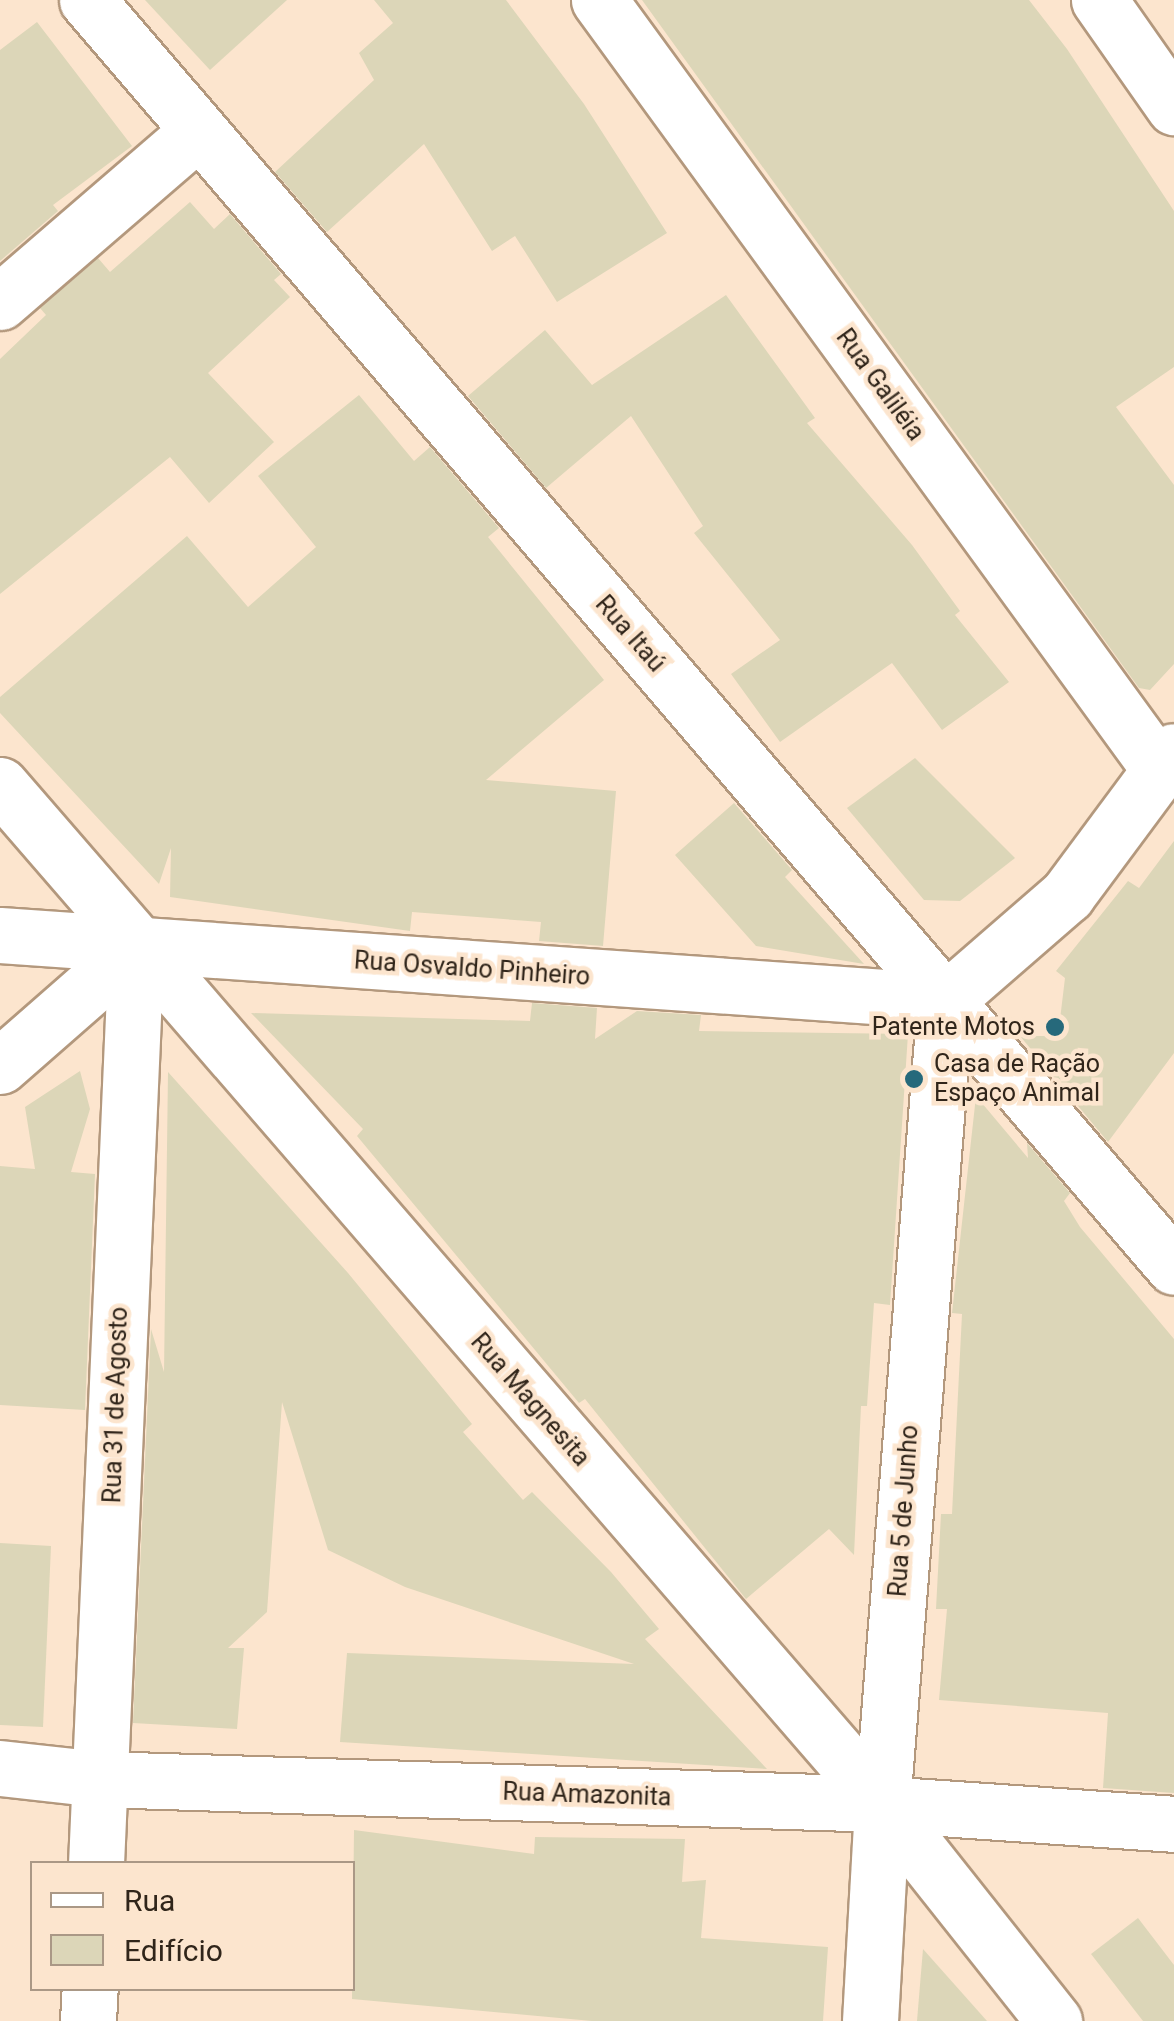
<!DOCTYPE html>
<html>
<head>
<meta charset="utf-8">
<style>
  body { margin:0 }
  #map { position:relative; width:1174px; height:2021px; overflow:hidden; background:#fce5ce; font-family:Roboto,sans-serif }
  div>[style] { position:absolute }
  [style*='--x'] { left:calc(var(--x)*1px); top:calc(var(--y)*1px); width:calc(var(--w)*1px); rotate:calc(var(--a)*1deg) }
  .building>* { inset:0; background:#dcd6b8 }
  .roads { filter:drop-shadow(2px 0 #b3987d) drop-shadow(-2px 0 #b3987d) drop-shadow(0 2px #b3987d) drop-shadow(0 -2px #b3987d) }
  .minor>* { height:55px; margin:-27.5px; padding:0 27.5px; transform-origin:27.5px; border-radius:27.5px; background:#fff }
  .tertiary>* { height:55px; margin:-27.5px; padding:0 27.5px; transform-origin:27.5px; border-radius:27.5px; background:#fff }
  .dots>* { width:28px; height:28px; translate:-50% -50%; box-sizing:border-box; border:5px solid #fce5ce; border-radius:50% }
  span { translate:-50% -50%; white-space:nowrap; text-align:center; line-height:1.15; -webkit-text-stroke:9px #fce5ce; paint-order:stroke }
  .street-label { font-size:25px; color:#30251a }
  .poi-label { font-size:25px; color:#30251a }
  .right { translate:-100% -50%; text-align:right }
  .left { translate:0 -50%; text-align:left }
  .legend { position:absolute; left:30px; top:1861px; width:325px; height:130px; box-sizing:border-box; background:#fce5ce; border:2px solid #aa9886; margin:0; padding:12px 18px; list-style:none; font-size:30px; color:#30251a }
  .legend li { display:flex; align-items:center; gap:20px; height:50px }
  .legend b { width:50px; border:2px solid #aa9886 }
</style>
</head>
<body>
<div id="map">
  <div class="building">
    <i style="clip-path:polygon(145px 0,287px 0,210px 70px)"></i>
    <i style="clip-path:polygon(374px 0,506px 0,584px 104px,667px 233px,557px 302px,515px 236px,492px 251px,424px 144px,327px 232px,275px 172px,374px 80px,359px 53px,393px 23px)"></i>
    <i style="clip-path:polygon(642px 0,1029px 0,1067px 49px,1174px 211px,1174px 367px,1116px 407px,1174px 485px,1174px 664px,1150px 690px,1139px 688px)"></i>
    <i style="clip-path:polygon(37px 22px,132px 146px,53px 205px,58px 211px,0 261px,0 50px)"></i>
    <i style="clip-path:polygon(190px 202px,214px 229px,230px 214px,281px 274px,274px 280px,290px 297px,208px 373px,274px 442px,209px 503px,170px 457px,0 594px,0 359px,46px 315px,40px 308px,98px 258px,110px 272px)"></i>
    <i style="clip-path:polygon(726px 295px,815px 418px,807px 423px,912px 545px,960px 611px,955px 615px,1009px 682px,942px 730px,892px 663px,780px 742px,731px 674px,780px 640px,694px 533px,703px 526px,631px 416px,546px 488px,468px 396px,545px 330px,592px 385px)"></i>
    <i style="clip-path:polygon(359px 395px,414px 461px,430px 447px,499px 528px,488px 537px,604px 680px,486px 780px,616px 791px,603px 946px,539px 941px,541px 922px,412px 912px,410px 931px,170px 897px,171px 848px,159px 884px,0 713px,0 697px,187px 536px,248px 607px,316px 547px,258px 476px)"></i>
    <i style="clip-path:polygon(915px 758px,1015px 858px,960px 901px,924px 900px,847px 808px)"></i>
    <i style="clip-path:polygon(734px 803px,792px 870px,785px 877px,864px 964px,756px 946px,675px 855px)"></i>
    <i style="clip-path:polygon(1174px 841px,1174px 1053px,1108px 1142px,1020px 1036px,1058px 1036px,1065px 978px,1056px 971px,1128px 881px,1139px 888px)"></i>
    <i style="clip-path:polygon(532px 1003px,597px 1008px,595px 1039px,637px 1011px,701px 1015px,699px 1031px,908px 1034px,890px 1305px,874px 1303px,867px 1406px,861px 1406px,854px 1555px,829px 1529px,746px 1599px,585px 1399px,579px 1403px,357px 1136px,363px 1129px,251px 1013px,530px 1021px)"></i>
    <i style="clip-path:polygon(80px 1071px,90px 1109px,71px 1172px,95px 1174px,85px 1410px,0 1405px,0 1166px,35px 1169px,25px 1107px)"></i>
    <i style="clip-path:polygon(168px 1072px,348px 1273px,472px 1424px,463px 1432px,523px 1500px,532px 1492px,611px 1572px,659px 1629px,645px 1639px,767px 1769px,340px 1742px,347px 1653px,634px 1664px,405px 1587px,328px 1550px,282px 1402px,267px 1612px,228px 1648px,244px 1648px,237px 1729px,133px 1723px,151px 1329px,164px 1372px)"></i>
    <i style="clip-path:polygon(976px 1096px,1028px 1158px,1027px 1143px,1070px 1193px,1064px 1201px,1080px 1227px,1174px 1339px,1174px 1793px,1103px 1788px,1108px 1713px,939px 1700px,947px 1609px,936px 1609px,941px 1514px,952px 1514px,962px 1314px,952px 1313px)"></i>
    <i style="clip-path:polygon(0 1543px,51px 1546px,43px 1727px,0 1725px)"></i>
    <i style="clip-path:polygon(354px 1830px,534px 1854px,535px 1837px,685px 1839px,682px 1882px,706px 1880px,701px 1938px,828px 1947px,823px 2021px,592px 2021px,352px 1999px)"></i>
    <i style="clip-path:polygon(1138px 1918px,1174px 1965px,1174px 2021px,1143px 2021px,1091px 1954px)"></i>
    <i style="clip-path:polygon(923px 1949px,987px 2021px,917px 2021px)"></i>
  </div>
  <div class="roads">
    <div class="minor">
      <i style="--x:599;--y:0;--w:953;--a:53.92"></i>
      <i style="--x:1099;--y:0;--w:131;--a:55"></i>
      <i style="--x:0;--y:302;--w:262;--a:-40.8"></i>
      <i style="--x:0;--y:785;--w:1348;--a:49.12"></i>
      <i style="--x:882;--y:1804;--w:277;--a:51.6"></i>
      <i style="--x:0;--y:935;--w:947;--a:4"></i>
      <i style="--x:945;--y:1001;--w:162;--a:-41"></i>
      <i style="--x:1067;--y:895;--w:179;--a:-53.4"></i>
      <i style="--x:0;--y:1066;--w:181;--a:-41.2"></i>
      <i style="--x:882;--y:1804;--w:805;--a:-85.51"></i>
      <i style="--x:96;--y:1864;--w:918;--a:-87.5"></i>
      <i style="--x:88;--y:2021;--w:33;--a:-87"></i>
    </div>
    <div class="tertiary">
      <i style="--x:87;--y:0;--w:1669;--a:49.37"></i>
      <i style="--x:0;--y:1768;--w:101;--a:6.3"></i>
      <i style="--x:100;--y:1779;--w:782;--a:1.83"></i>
      <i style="--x:882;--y:1804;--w:293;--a:3.9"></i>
      <i style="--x:870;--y:2021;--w:217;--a:-86.8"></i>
    </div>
  </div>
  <div class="dots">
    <i style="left:1055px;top:1027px;background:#26697b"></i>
    <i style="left:914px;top:1079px;background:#26697b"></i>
  </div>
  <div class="street-label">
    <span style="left:880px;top:385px;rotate:54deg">Rua Galiléia</span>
    <span style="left:630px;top:634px;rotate:49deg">Rua Itaú</span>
    <span style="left:472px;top:969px;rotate:4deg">Rua Osvaldo Pinheiro</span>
    <span style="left:530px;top:1400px;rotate:49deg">Rua Magnesita</span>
    <span style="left:116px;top:1405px;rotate:-88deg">Rua 31 de Agosto</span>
    <span style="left:904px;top:1511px;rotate:-86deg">Rua 5 de Junho</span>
    <span style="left:587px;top:1795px;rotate:2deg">Rua Amazonita</span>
  </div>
  <div class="poi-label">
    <span class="right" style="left:1035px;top:1027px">Patente Motos</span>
    <span class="left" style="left:934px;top:1079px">Casa de Ração<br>Espaço Animal</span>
  </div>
  <ul class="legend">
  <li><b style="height:12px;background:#fff"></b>Rua</li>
  <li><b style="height:28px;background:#dcd6b8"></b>Edifício</li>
  </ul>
</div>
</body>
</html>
